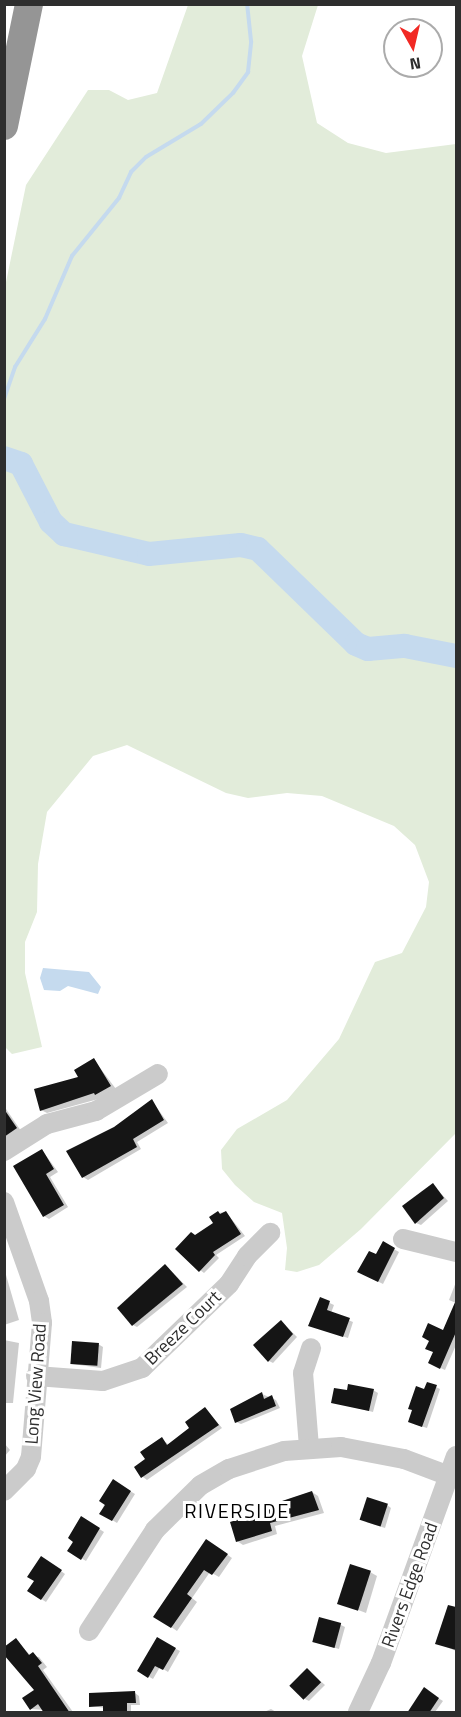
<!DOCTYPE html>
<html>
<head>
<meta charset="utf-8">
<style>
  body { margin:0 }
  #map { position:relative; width:461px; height:1717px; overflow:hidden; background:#fff; font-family:"Titillium Web",sans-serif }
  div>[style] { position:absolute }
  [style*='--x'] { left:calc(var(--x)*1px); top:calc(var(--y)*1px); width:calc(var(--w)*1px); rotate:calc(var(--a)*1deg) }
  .green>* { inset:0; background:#e2ecda }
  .water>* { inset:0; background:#c5daee }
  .shadow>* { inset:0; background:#0003 }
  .stream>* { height:4px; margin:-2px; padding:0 2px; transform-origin:2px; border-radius:2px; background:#c5daee }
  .river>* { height:24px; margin:-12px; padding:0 12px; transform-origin:12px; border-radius:12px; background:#c5daee }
  .building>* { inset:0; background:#151515; transform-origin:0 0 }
  .minor>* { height:20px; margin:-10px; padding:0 10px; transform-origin:10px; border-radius:10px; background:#cbcbcb }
  .highway>* { height:28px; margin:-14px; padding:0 14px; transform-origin:14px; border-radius:14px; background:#959595 }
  span { translate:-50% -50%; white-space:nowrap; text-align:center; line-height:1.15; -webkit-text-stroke:6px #fff; paint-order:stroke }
  .street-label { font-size:18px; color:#2e2e2e }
  .neighbourhood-label { font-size:20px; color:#000; letter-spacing:1.5px }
  .frame { position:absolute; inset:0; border:6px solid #2e2e2e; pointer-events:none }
  .north { position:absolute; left:383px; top:18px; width:60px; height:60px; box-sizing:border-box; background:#fff; border:2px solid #ababab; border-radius:50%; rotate:172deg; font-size:16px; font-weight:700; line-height:24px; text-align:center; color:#2e2e2e }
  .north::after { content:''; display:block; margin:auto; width:21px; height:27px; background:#f12924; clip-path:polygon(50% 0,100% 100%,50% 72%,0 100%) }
</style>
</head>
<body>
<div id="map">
  <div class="green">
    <i style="clip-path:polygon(188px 5px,318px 5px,302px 56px,317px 123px,348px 143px,386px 153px,456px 144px,456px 1133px,361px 1229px,319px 1265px,297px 1272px,285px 1270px,287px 1248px,282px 1213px,254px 1202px,235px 1185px,222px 1169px,221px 1150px,237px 1129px,287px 1100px,339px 1039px,375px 962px,402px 953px,426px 907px,429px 882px,415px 845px,394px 826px,322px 796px,287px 793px,248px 798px,226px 793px,127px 745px,93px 756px,47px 812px,38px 864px,37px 912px,25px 942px,25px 973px,42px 1047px,12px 1054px,5px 1047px,5px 287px,26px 185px,88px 90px,109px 90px,128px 100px,157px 93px)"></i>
  </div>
  <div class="water">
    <i style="clip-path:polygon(43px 968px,89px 972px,101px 987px,98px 994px,68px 986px,60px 991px,44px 990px,40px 978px)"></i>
  </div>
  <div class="shadow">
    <i style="clip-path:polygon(94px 1060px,116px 1089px,102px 1098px,47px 1113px,41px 1110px,80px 1077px)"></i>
    <i style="clip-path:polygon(152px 1101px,168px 1123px,137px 1142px,141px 1149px,88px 1180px,83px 1177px,115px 1129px)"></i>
    <i style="clip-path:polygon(4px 1106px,21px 1131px,4px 1141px)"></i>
    <i style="clip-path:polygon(42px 1150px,58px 1172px,50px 1177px,68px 1207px,49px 1219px,44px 1216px)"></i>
    <i style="clip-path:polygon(433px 1185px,448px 1201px,421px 1225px,416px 1223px)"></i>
    <i style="clip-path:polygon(226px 1212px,245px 1236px,216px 1255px,219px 1258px,204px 1273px,200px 1270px,196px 1236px,215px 1224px,218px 1213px)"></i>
    <i style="clip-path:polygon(383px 1243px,399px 1252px,383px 1284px,363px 1274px)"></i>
    <i style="clip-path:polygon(166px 1266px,187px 1287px,137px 1327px,133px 1325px)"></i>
    <i style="clip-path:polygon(4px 1268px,19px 1320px,4px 1325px)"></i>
    <i style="clip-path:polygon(456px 1282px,456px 1303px,449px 1300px)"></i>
    <i style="clip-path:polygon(321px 1299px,334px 1305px,331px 1313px,353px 1322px,348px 1338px,310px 1326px)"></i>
    <i style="clip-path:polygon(456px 1304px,456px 1345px,445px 1370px,434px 1365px)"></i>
    <i style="clip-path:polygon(281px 1321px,297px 1337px,273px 1363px,269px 1361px)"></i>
    <i style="clip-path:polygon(4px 1340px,19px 1343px,13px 1403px,4px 1403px)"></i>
    <i style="clip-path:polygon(98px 1344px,103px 1347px,101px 1368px,72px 1364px)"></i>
    <i style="clip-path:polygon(436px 1387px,440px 1389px,427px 1428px,414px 1424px,425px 1391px)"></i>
    <i style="clip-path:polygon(373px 1390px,378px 1393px,373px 1412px,333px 1402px,348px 1392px)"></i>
    <i style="clip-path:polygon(262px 1394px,276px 1400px,280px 1408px,241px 1424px,236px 1422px)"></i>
    <i style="clip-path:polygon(206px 1409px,222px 1428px,147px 1480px,143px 1477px,147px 1460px,162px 1439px,169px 1445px,191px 1429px)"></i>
    <i style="clip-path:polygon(4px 1443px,10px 1450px,4px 1457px)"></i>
    <i style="clip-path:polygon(113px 1481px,135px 1494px,117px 1523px,101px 1513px)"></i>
    <i style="clip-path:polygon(312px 1492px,318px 1496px,324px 1513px,275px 1526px,277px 1534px,243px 1545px,237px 1541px,279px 1508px)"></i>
    <i style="clip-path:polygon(387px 1505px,391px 1508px,385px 1528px,366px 1522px)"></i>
    <i style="clip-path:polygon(82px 1518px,104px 1532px,86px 1561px,69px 1551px)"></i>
    <i style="clip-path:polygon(212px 1544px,232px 1558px,219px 1577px,210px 1572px,192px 1598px,197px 1602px,177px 1631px,155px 1616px)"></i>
    <i style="clip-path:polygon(46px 1560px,65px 1574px,46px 1602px,29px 1591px)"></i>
    <i style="clip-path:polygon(370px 1572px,377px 1576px,366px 1613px,340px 1603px)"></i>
    <i style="clip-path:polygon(449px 1606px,456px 1609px,456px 1651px,437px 1643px)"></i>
    <i style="clip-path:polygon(341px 1625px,345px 1627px,339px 1649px,318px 1643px)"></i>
    <i style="clip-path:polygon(157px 1639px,180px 1651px,168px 1672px,160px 1667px,153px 1679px,139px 1671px)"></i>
    <i style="clip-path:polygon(16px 1640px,31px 1656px,39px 1657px,47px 1667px,43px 1670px,73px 1712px,31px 1709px,36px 1690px)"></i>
    <i style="clip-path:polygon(311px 1673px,325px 1685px,309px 1701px,305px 1699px)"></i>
    <i style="clip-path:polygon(424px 1689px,443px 1701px,435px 1712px,409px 1712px)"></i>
    <i style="clip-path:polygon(135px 1693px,139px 1696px,140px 1705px,131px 1705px,131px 1712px,106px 1712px,105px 1708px,91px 1706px)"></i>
    <i style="clip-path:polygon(271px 1709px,276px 1712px,264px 1712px)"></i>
  </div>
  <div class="stream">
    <i style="--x:4;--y:399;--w:34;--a:-71"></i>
    <i style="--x:15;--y:367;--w:57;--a:-58"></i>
    <i style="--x:45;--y:319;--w:69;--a:-66.8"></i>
    <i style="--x:72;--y:256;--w:75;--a:-51"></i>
    <i style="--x:119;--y:198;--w:29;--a:-65"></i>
    <i style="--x:131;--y:172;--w:21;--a:-45"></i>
    <i style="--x:146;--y:157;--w:64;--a:-31"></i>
    <i style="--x:201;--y:124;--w:45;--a:-44.1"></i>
    <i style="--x:233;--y:93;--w:26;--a:-54"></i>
    <i style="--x:248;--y:72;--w:31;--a:-84"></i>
    <i style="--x:251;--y:41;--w:37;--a:-96"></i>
  </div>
  <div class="river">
    <i style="--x:4;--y:458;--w:18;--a:19"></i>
    <i style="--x:21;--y:464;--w:65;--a:62.7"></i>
    <i style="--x:51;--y:522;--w:18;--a:43"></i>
    <i style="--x:64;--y:534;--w:87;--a:13.2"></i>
    <i style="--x:149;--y:554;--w:92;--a:-5.6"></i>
    <i style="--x:241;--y:545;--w:17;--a:13"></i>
    <i style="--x:258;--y:549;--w:136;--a:44.1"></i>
    <i style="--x:356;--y:644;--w:13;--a:23"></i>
    <i style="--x:368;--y:649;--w:37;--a:-5"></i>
    <i style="--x:405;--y:646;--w:52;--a:11.1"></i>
  </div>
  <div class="building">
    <i style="clip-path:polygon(94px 1058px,111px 1086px,95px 1095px,94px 1093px,40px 1111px,34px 1089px,78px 1077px,74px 1070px)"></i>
    <i style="clip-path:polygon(152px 1099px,164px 1120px,133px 1139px,137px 1147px,82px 1178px,66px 1151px,114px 1127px)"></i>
    <i style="clip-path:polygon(4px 1109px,17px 1128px,4px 1137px)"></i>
    <i style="clip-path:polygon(42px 1149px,54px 1169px,46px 1174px,64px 1205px,43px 1217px,13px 1166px)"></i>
    <i style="clip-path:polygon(433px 1183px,444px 1198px,415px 1224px,402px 1206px)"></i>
    <i style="clip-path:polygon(218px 1211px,220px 1214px,226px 1211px,241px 1234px,213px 1252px,215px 1255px,199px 1272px,175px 1249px,191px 1232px,195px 1235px,213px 1223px,209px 1217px)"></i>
    <i style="clip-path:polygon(383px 1241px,395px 1248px,378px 1282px,357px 1272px,369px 1251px,376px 1254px)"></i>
    <i style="clip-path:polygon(165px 1264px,183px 1284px,132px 1326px,117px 1308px)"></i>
    <i style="clip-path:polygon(320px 1297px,330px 1301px,327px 1310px,350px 1318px,343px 1337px,308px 1326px)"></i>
    <i style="clip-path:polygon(456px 1300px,456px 1332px,440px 1369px,428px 1363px,433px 1352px,425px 1349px,429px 1341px,422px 1337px,428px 1323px,443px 1330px)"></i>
    <i style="clip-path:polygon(281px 1320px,293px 1334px,268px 1362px,253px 1345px)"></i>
    <i style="left:72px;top:1341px;width:27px;height:23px;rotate:4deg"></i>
    <i style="clip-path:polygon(427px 1382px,437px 1385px,422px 1427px,408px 1422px,412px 1410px,408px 1409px,416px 1386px,424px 1389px)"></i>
    <i style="clip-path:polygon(348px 1384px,374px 1389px,369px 1411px,331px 1403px,334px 1388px,347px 1390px)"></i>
    <i style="clip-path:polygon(262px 1392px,264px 1399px,272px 1395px,276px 1406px,235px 1423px,230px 1409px)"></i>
    <i style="clip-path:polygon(205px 1407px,219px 1425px,141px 1478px,134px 1467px,145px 1459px,140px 1452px,162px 1437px,167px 1445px,189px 1428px,185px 1422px)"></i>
    <i style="clip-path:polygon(113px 1479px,131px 1491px,112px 1521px,99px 1514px,105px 1505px,99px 1501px)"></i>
    <i style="clip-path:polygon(312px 1491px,319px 1510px,270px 1523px,272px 1531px,236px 1542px,230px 1522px,277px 1507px,276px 1503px)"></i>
    <i style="left:367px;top:1497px;width:22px;height:24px;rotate:18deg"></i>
    <i style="clip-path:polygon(81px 1516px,100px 1528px,81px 1560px,67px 1551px,73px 1542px,68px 1538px)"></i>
    <i style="clip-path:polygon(206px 1539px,228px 1554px,212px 1575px,204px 1570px,187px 1594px,192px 1598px,171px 1628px,153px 1617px)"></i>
    <i style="clip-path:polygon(41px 1556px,62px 1570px,41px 1600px,27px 1591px,34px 1581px,27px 1577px)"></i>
    <i style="left:350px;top:1564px;width:22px;height:42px;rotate:18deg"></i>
    <i style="clip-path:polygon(448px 1605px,456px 1607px,456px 1650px,435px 1644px)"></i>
    <i style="left:319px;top:1617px;width:23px;height:26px;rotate:15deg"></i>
    <i style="clip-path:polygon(157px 1637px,176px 1648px,163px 1670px,155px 1666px,148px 1678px,137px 1671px)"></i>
    <i style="clip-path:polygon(16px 1638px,29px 1655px,33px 1652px,42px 1663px,38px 1666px,70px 1713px,44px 1713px,38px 1704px,30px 1710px,22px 1698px,34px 1690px,4px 1655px,4px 1647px)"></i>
    <i style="left:307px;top:1668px;width:20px;height:25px;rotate:45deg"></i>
    <i style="clip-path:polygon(424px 1687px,439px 1698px,429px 1713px,407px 1713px)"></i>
    <i style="clip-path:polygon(135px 1691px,136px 1703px,127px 1703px,127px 1712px,103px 1713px,103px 1706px,89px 1707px,89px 1693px)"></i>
  </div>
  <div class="minor">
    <i style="--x:4;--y:1151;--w:51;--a:-32.1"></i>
    <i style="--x:47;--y:1124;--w:51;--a:-14.9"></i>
    <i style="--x:96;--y:1111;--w:72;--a:-30.8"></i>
    <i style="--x:4;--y:1202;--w:105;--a:70.5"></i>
    <i style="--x:39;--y:1301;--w:22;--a:82"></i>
    <i style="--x:42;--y:1323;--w:134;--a:94.7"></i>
    <i style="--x:31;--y:1457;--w:13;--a:113"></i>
    <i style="--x:26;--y:1469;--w:31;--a:135"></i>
    <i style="--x:403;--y:1239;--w:55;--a:13.8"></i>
    <i style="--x:36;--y:1376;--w:67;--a:4.3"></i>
    <i style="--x:103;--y:1381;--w:41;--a:-18.4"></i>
    <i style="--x:142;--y:1368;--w:121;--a:-44"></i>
    <i style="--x:229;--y:1284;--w:33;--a:-57"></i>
    <i style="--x:247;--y:1256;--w:33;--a:-45"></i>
    <i style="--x:309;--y:1447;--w:74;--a:-94.6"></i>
    <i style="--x:303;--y:1373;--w:26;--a:-72"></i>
    <i style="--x:89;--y:1631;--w:121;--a:-56.8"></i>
    <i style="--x:155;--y:1530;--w:64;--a:-44.4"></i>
    <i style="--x:201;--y:1485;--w:32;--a:-30"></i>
    <i style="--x:229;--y:1469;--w:58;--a:-18.1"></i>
    <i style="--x:284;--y:1451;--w:57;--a:-4"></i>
    <i style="--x:341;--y:1447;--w:64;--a:10.8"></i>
    <i style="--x:404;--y:1459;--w:48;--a:20.7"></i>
    <i style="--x:358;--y:1712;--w:54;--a:-64.9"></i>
    <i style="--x:381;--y:1663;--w:220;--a:-70.1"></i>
  </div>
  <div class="highway">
    <i style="--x:4;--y:126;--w:125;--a:-78.4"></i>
  </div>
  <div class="street-label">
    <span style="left:183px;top:1328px;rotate:-44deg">Breeze Court</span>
    <span style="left:36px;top:1384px;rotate:-86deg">Long View Road</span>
    <span style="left:410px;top:1585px;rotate:-70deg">Rivers Edge Road</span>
  </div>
  <div class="neighbourhood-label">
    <span style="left:237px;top:1510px">RIVERSIDE</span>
  </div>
  <div class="frame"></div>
  <div class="north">N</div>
</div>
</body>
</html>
